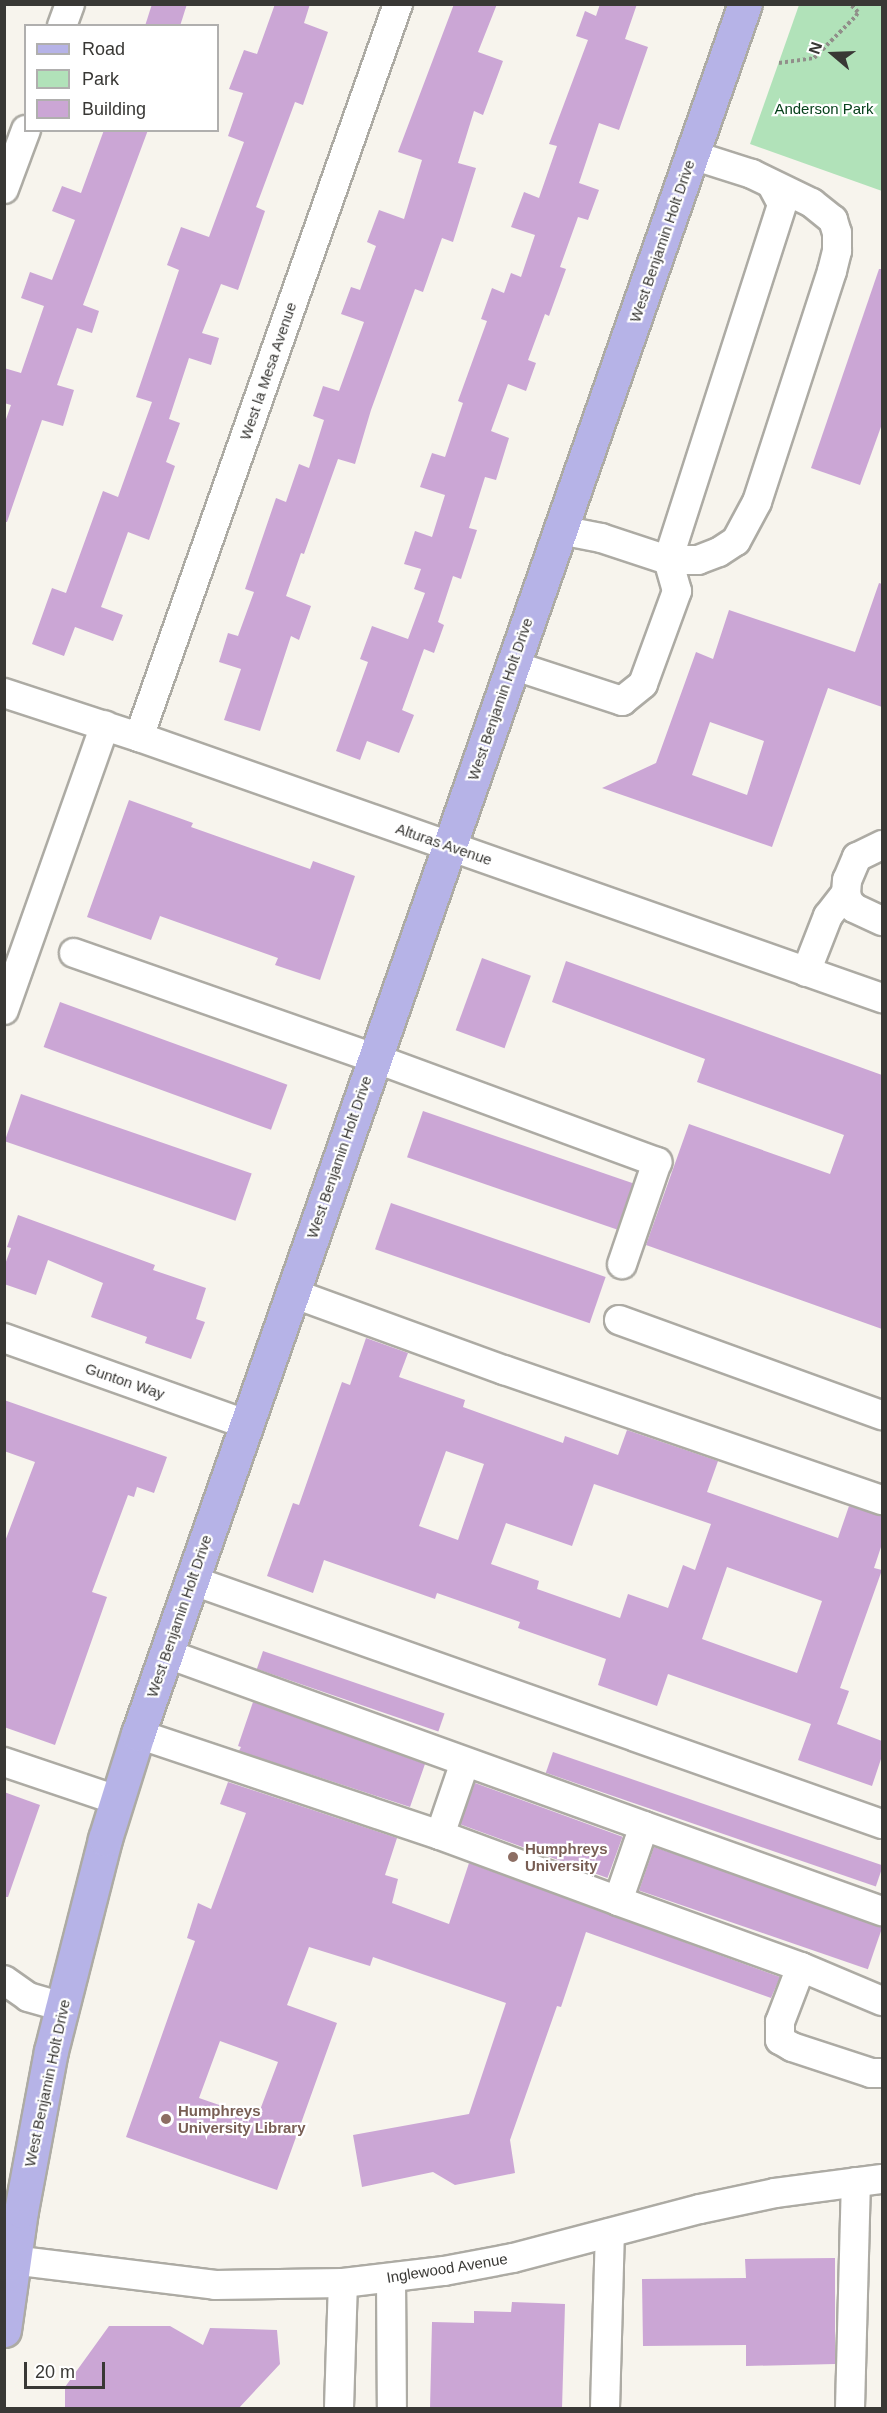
<!DOCTYPE html>
<html>
<head>
<meta charset="utf-8">
<style>
  body { margin:0 }
  #map { position:relative; width:887px; height:2413px; overflow:hidden; background:#f7f4ed; font-family:Helvetica,sans-serif }
  div>[style] { position:absolute }
  [style*='--x'] { left:calc(var(--x)*1px); top:calc(var(--y)*1px); width:calc(var(--w)*1px); rotate:calc(var(--a)*1deg) }
  .green>* { inset:0; background:#b1e2b9 }
  .building>* { inset:0; background:#cba6d5; transform-origin:0 0 }
  .path>* { height:4px; margin-top:-2px; transform-origin:0; background:repeating-linear-gradient(90deg,#918f8a 0 3px,transparent 0 6px) }
  .roads { filter:drop-shadow(2px 0 #adaba4) drop-shadow(-2px 0 #adaba4) drop-shadow(0 2px #adaba4) drop-shadow(0 -2px #adaba4) }
  .minor>* { height:28px; margin:-14px; padding:0 14px; transform-origin:14px; border-radius:14px; background:#fff }
  .major>* { height:33px; margin:-16.5px; padding:0 16.5px; transform-origin:16.5px; border-radius:16.5px; background:#b6b3e7 }
  .dots>* { width:16px; height:16px; translate:-50% -50%; box-sizing:border-box; border:3px solid #fff; border-radius:50% }
  span { translate:-50% -50%; white-space:nowrap; text-align:center; line-height:1.15; -webkit-text-stroke:4.5px #fff; paint-order:stroke }
  .park-label { font-size:15px; color:#07421c }
  .street-label { font-size:15px; color:#393835 }
  .education-label { font-size:15px; color:#785e54; font-weight:700 }
  .left { translate:0 -50%; text-align:left }
  .frame { position:absolute; inset:0; border:6px solid #393835; pointer-events:none }
  .legend { position:absolute; left:24px; top:24px; width:195px; height:108px; box-sizing:border-box; background:#fff; border:2px solid #b0afae; margin:0; padding:8px 10px; list-style:none; font-size:18px; color:#393835 }
  .legend li { display:flex; align-items:center; gap:12px; height:30px }
  .legend b { width:30px; border:2px solid #b0afae }
  .north { position:absolute; left:803px; top:24px; width:60px; height:60px; -webkit-text-stroke:4px #fff; paint-order:stroke; rotate:289deg; font-size:16px; font-weight:700; line-height:24px; text-align:center; color:#393835 }
  .north::after { content:''; display:block; margin:auto; width:21px; height:27px; background:#393835; clip-path:polygon(50% 0,100% 100%,50% 72%,0 100%) }
  .scale { position:absolute; left:24px; top:2362px; width:81px; height:27px; box-sizing:border-box; border:3px solid #393835; border-top:0; padding-left:8px; font-size:18px; line-height:21px; white-space:nowrap; color:#393835; -webkit-text-stroke:4px #fff; paint-order:stroke }
</style>
</head>
<body>
<div id="map">
  <div class="green">
    <i style="clip-path:polygon(799px 5px,882px 5px,882px 191px,750px 144px)"></i>
  </div>
  <div class="building">
    <i style="clip-path:polygon(152px 4px,187px 4px,180px 26px,145px 26px)"></i>
    <i style="clip-path:polygon(275px 4px,310px 4px,304px 23px,328px 32px,303px 105px,295px 102px,256px 207px,265px 211px,238px 290px,221px 284px,202px 333px,219px 338px,211px 365px,189px 358px,169px 419px,180px 423px,166px 462px,175px 466px,159px 512px,149px 540px,128px 532px,101px 607px,123px 615px,113px 641px,75px 627px,64px 656px,32px 644px,52px 588px,66px 593px,103px 491px,118px 497px,152px 402px,136px 397px,179px 270px,167px 265px,181px 227px,209px 237px,244px 142px,228px 136px,243px 93px,229px 89px,244px 50px,257px 54px)"></i>
    <i style="clip-path:polygon(454px 4px,497px 4px,478px 52px,503px 61px,483px 115px,474px 111px,458px 163px,476px 168px,453px 242px,442px 238px,423px 292px,415px 289px,371px 410px,355px 464px,338px 459px,304px 554px,301px 553px,286px 596px,311px 606px,299px 640px,291px 636px,260px 731px,224px 720px,241px 669px,219px 662px,228px 633px,238px 636px,254px 592px,245px 589px,276px 498px,286px 502px,299px 464px,309px 468px,324px 420px,313px 416px,323px 386px,339px 391px,364px 322px,341px 314px,351px 287px,360px 290px,376px 246px,367px 242px,379px 210px,404px 219px,422px 160px,398px 152px)"></i>
    <i style="clip-path:polygon(600px 4px,637px 4px,625px 39px,648px 47px,619px 130px,599px 123px,579px 183px,599px 190px,588px 220px,578px 217px,560px 267px,566px 269px,549px 316px,545px 314px,528px 360px,536px 363px,526px 391px,508px 384px,491px 431px,509px 438px,496px 480px,485px 477px,469px 528px,477px 530px,461px 579px,453px 576px,438px 622px,444px 625px,434px 653px,424px 649px,402px 710px,414px 715px,399px 753px,367px 741px,360px 760px,336px 751px,368px 662px,360px 659px,372px 626px,408px 639px,425px 593px,414px 589px,421px 569px,404px 564px,415px 531px,432px 537px,445px 495px,420px 487px,432px 453px,445px 457px,463px 403px,458px 401px,487px 321px,481px 319px,492px 288px,504px 293px,511px 273px,521px 277px,535px 235px,511px 227px,524px 192px,539px 198px,557px 146px,549px 144px,588px 40px,576px 36px,585px 11px,596px 16px)"></i>
    <i style="clip-path:polygon(104px 130px,148px 130px,83px 305px,99px 311px,92px 333px,77px 328px,57px 385px,74px 390px,63px 426px,42px 420px,7px 522px,4px 522px,4px 425px,11px 405px,4px 403px,4px 368px,21px 373px,44px 306px,21px 298px,30px 272px,52px 280px,75px 220px,52px 211px,62px 186px,81px 193px)"></i>
    <i style="clip-path:polygon(879px 269px,882px 269px,882px 424px,860px 485px,811px 468px)"></i>
    <i style="clip-path:polygon(evenodd,879px 583px,882px 584px,882px 707px,828px 688px,772px 847px,602px 788px,656px 763px,696px 652px,713px 659px,729px 610px,855px 652px,879px 583px,710px 722px,764px 741px,747px 795px,692px 775px,710px 722px)"></i>
    <i style="clip-path:polygon(129px 800px,193px 823px,191px 827px,310px 869px,313px 861px,355px 876px,320px 980px,275px 965px,278px 958px,160px 916px,151px 940px,87px 917px)"></i>
    <i style="left:482px;top:958px;width:52px;height:77px;rotate:20deg"></i>
    <i style="clip-path:polygon(566px 961px,882px 1075px,882px 1329px,646px 1245px,689px 1124px,830px 1174px,844px 1135px,697px 1082px,705px 1059px,552px 1002px)"></i>
    <i style="left:60px;top:1002px;width:242px;height:48px;rotate:20deg"></i>
    <i style="left:21px;top:1094px;width:244px;height:50px;rotate:19deg"></i>
    <i style="left:423px;top:1111px;width:222px;height:49px;rotate:19deg"></i>
    <i style="left:391px;top:1203px;width:227px;height:49px;rotate:19deg"></i>
    <i style="clip-path:polygon(18px 1215px,155px 1265px,153px 1270px,206px 1288px,196px 1319px,205px 1322px,191px 1359px,145px 1343px,147px 1337px,91px 1317px,103px 1283px,48px 1260px,36px 1295px,4px 1284px,4px 1267px,11px 1248px,7px 1247px)"></i>
    <i style="clip-path:polygon(evenodd,366px 1338px,408px 1353px,399px 1377px,465px 1400px,463px 1407px,563px 1443px,565px 1436px,618px 1455px,627px 1430px,718px 1461px,707px 1492px,838px 1538px,849px 1506px,882px 1516px,882px 1544px,874px 1568px,882px 1570px,840px 1688px,849px 1691px,837px 1724px,882px 1741px,882px 1756px,872px 1786px,798px 1760px,811px 1724px,668px 1674px,657px 1706px,598px 1685px,606px 1659px,518px 1628px,520px 1622px,437px 1593px,435px 1599px,324px 1560px,313px 1593px,267px 1576px,293px 1503px,299px 1505px,342px 1382px,350px 1385px,366px 1338px,446px 1451px,484px 1464px,458px 1540px,419px 1526px,446px 1451px,366px 1338px,594px 1484px,711px 1524px,695px 1570px,683px 1565px,668px 1608px,628px 1594px,620px 1618px,537px 1589px,539px 1581px,491px 1564px,506px 1523px,572px 1546px,594px 1484px,366px 1338px,727px 1567px,822px 1601px,797px 1673px,702px 1639px,727px 1567px)"></i>
    <i style="clip-path:polygon(4px 1400px,167px 1457px,154px 1493px,137px 1487px,134px 1497px,128px 1495px,92px 1592px,107px 1597px,55px 1745px,4px 1727px,4px 1544px,35px 1462px,4px 1451px)"></i>
    <i style="left:263px;top:1651px;width:192px;height:19px;rotate:19deg"></i>
    <i style="clip-path:polygon(253px 1702px,425px 1764px,410px 1807px,239px 1751px,241px 1747px,238px 1746px)"></i>
    <i style="left:553px;top:1752px;width:349px;height:22px;rotate:19deg"></i>
    <i style="clip-path:polygon(evenodd,228px 1782px,397px 1838px,385px 1875px,398px 1879px,392px 1903px,449px 1924px,469px 1863px,780px 1977px,771px 1998px,586px 1932px,561px 2007px,557px 2006px,510px 2140px,515px 2173px,455px 2185px,433px 2172px,362px 2187px,353px 2135px,469px 2114px,506px 2003px,373px 1957px,370px 1966px,309px 1947px,287px 2005px,337px 2023px,277px 2190px,126px 2137px,195px 1941px,187px 1938px,198px 1903px,211px 1909px,246px 1813px,220px 1804px,228px 1782px,220px 2041px,278px 2062px,257px 2118px,199px 2098px,220px 2041px)"></i>
    <i style="left:475px;top:1783px;width:157px;height:44px;rotate:20deg"></i>
    <i style="clip-path:polygon(4px 1792px,40px 1805px,8px 1897px,4px 1897px)"></i>
    <i style="left:654px;top:1847px;width:242px;height:46px;rotate:19deg"></i>
    <i style="clip-path:polygon(835px 2258px,835px 2364px,746px 2366px,746px 2345px,643px 2346px,642px 2279px,746px 2278px,745px 2259px)"></i>
    <i style="clip-path:polygon(512px 2302px,565px 2304px,562px 2409px,430px 2409px,432px 2322px,474px 2323px,474px 2311px,511px 2312px)"></i>
    <i style="clip-path:polygon(109px 2326px,170px 2326px,203px 2345px,210px 2328px,277px 2330px,280px 2364px,238px 2409px,65px 2409px,65px 2387px)"></i>
  </div>
  <div class="path">
    <i style="--x:779;--y:63;--w:35;--a:-8"></i>
    <i style="--x:814;--y:58;--w:59;--a:-45"></i>
    <i style="--x:856;--y:16;--w:4;--a:-63"></i>
    <i style="--x:858;--y:12;--w:11;--a:-135"></i>
  </div>
  <div class="roads">
    <div class="minor">
      <i style="--x:62;--y:26;--w:23;--a:-70"></i>
      <i style="--x:4;--y:189;--w:63;--a:-69.6"></i>
      <i style="--x:560;--y:530;--w:42;--a:11"></i>
      <i style="--x:601;--y:538;--w:71;--a:18.2"></i>
      <i style="--x:668;--y:560;--w:30;--a:0"></i>
      <i style="--x:698;--y:560;--w:22;--a:-21"></i>
      <i style="--x:719;--y:552;--w:20;--a:-33"></i>
      <i style="--x:736;--y:541;--w:44;--a:-61.7"></i>
      <i style="--x:757;--y:502;--w:243;--a:-72"></i>
      <i style="--x:832;--y:271;--w:21;--a:-76"></i>
      <i style="--x:837;--y:251;--w:18;--a:-90"></i>
      <i style="--x:837;--y:233;--w:14;--a:-107"></i>
      <i style="--x:833;--y:220;--w:27;--a:-141"></i>
      <i style="--x:812;--y:203;--w:67;--a:-154.2"></i>
      <i style="--x:752;--y:174;--w:63;--a:-162.4"></i>
      <i style="--x:512;--y:665;--w:116;--a:18.1"></i>
      <i style="--x:622;--y:701;--w:27;--a:-39"></i>
      <i style="--x:643;--y:684;--w:99;--a:-69.9"></i>
      <i style="--x:677;--y:591;--w:32;--a:-106"></i>
      <i style="--x:668;--y:560;--w:374;--a:-72.2"></i>
      <i style="--x:782;--y:204;--w:21;--a:-118"></i>
      <i style="--x:4;--y:693;--w:142;--a:18.1"></i>
      <i style="--x:139;--y:737;--w:788;--a:19.36"></i>
      <i style="--x:139;--y:737;--w:777;--a:-70.54"></i>
      <i style="--x:882;--y:845;--w:28;--a:154"></i>
      <i style="--x:857;--y:857;--w:25;--a:113"></i>
      <i style="--x:847;--y:880;--w:13;--a:94"></i>
      <i style="--x:846;--y:893;--w:8;--a:76"></i>
      <i style="--x:848;--y:901;--w:9;--a:49"></i>
      <i style="--x:854;--y:908;--w:31;--a:25"></i>
      <i style="--x:74;--y:953;--w:318;--a:19.3"></i>
      <i style="--x:374;--y:1058;--w:302;--a:20.2"></i>
      <i style="--x:657;--y:1162;--w:108;--a:108.9"></i>
      <i style="--x:806;--y:972;--w:60;--a:-68.6"></i>
      <i style="--x:828;--y:916;--w:29;--a:-52"></i>
      <i style="--x:4;--y:1010;--w:302;--a:-70.5"></i>
      <i style="--x:292;--y:1293;--w:226;--a:20"></i>
      <i style="--x:504;--y:1370;--w:400;--a:19"></i>
      <i style="--x:619;--y:1320;--w:280;--a:19.9"></i>
      <i style="--x:4;--y:1338;--w:257;--a:19.6"></i>
      <i style="--x:191;--y:1580;--w:733;--a:19.45"></i>
      <i style="--x:138;--y:1734;--w:318;--a:18.5"></i>
      <i style="--x:440;--y:1835;--w:190;--a:20.3"></i>
      <i style="--x:618;--y:1901;--w:79;--a:-70.9"></i>
      <i style="--x:644;--y:1826;--w:509;--a:-160.14"></i>
      <i style="--x:4;--y:1762;--w:119;--a:18.6"></i>
      <i style="--x:644;--y:1826;--w:253;--a:19.7"></i>
      <i style="--x:440;--y:1835;--w:77;--a:-71.1"></i>
      <i style="--x:618;--y:1901;--w:195;--a:19.8"></i>
      <i style="--x:801;--y:1967;--w:88;--a:22.8"></i>
      <i style="--x:801;--y:1967;--w:59;--a:110.9"></i>
      <i style="--x:780;--y:2022;--w:18;--a:90"></i>
      <i style="--x:780;--y:2040;--w:14;--a:30"></i>
      <i style="--x:792;--y:2047;--w:83;--a:18.2"></i>
      <i style="--x:871;--y:2073;--w:11;--a:0"></i>
      <i style="--x:4;--y:1980;--w:29;--a:35"></i>
      <i style="--x:28;--y:1997;--w:35;--a:16"></i>
      <i style="--x:4;--y:2259;--w:213;--a:7"></i>
      <i style="--x:215;--y:2285;--w:128;--a:-0.9"></i>
      <i style="--x:343;--y:2283;--w:102;--a:-6.8"></i>
      <i style="--x:444;--y:2271;--w:70;--a:-10.7"></i>
      <i style="--x:513;--y:2258;--w:193;--a:-14.7"></i>
      <i style="--x:700;--y:2209;--w:77;--a:-12"></i>
      <i style="--x:775;--y:2193;--w:108;--a:-7.5"></i>
      <i style="--x:391;--y:2278;--w:130;--a:89.6"></i>
      <i style="--x:339;--y:2408;--w:125;--a:-88.2"></i>
      <i style="--x:605;--y:2408;--w:175;--a:-88.4"></i>
      <i style="--x:850;--y:2408;--w:226;--a:-88.5"></i>
    </div>
    <div class="major">
      <i style="--x:4;--y:2330;--w:120;--a:-81.9"></i>
      <i style="--x:21;--y:2211;--w:163;--a:-79.4"></i>
      <i style="--x:51;--y:2051;--w:219;--a:-75.7"></i>
      <i style="--x:105;--y:1839;--w:110;--a:-72.6"></i>
      <i style="--x:138;--y:1734;--w:1833;--a:-70.67"></i>
    </div>
  </div>
  <div class="dots">
    <i style="left:513px;top:1857px;background:#8d6e63"></i>
    <i style="left:166px;top:2119px;background:#8d6e63"></i>
  </div>
  <div class="park-label">
    <span style="left:824px;top:109px">Anderson Park</span>
  </div>
  <div class="street-label">
    <span style="left:662px;top:241px;rotate:-71deg">West Benjamin Holt Drive</span>
    <span style="left:268px;top:371px;rotate:-71deg">West la Mesa Avenue</span>
    <span style="left:500px;top:699px;rotate:-71deg">West Benjamin Holt Drive</span>
    <span style="left:444px;top:844px;rotate:19deg">Alturas Avenue</span>
    <span style="left:339px;top:1157px;rotate:-71deg">West Benjamin Holt Drive</span>
    <span style="left:125px;top:1381px;rotate:19deg">Gunton Way</span>
    <span style="left:179px;top:1616px;rotate:-71deg">West Benjamin Holt Drive</span>
    <span style="left:47px;top:2083px;rotate:-78deg">West Benjamin Holt Drive</span>
    <span style="left:447px;top:2268px;rotate:-9deg">Inglewood Avenue</span>
  </div>
  <div class="education-label">
    <span class="left" style="left:525px;top:1857px">Humphreys<br>University</span>
    <span class="left" style="left:178px;top:2119px">Humphreys<br>University Library</span>
  </div>
  <div class="frame"></div>
  <ul class="legend">
  <li><b style="height:8px;background:#b6b3e7"></b>Road</li>
  <li><b style="height:16px;background:#b1e2b9"></b>Park</li>
  <li><b style="height:16px;background:#cba6d5"></b>Building</li>
  </ul>
  <div class="north">N</div>
  <div class="scale">20 m</div>
</div>
</body>
</html>
